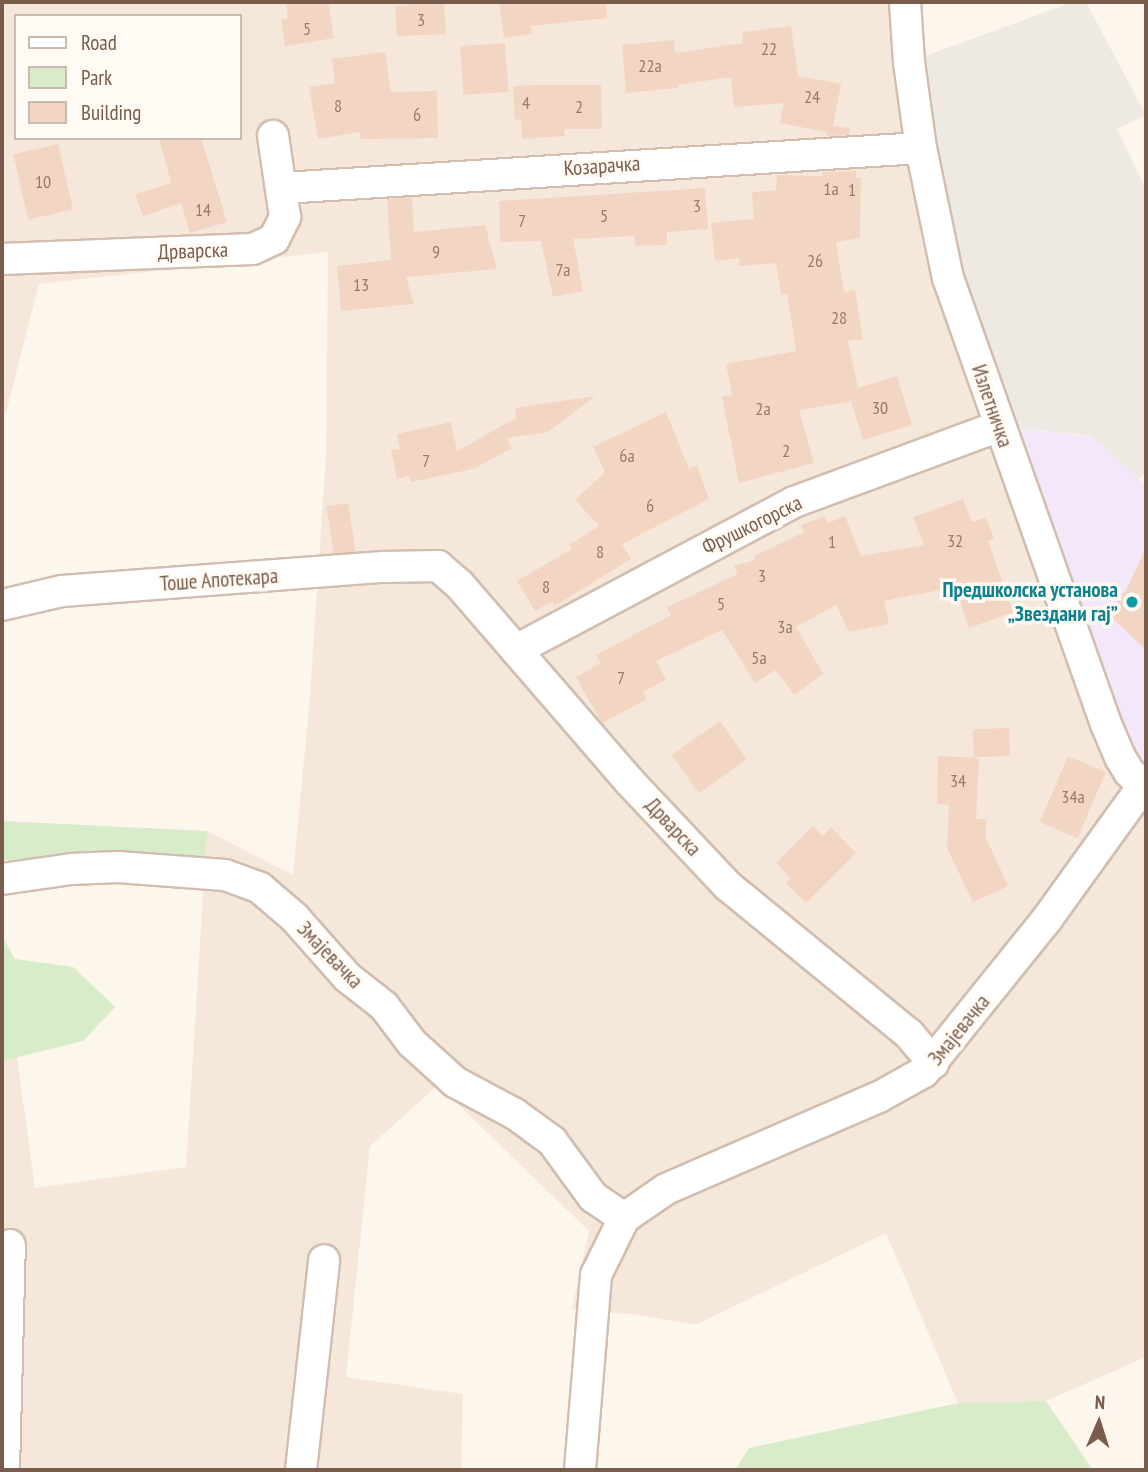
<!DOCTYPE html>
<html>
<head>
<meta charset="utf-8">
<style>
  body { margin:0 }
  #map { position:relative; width:1148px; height:1472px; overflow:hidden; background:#fdf6ec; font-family:"PT Sans Narrow",sans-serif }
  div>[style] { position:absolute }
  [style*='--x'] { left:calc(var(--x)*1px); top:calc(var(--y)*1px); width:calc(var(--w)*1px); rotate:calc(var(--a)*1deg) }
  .residential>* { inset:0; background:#f5e8da }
  .industrial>* { inset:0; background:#efe9e4 }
  .education>* { inset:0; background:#f3e8fa }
  .green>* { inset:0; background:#d8ecc9 }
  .building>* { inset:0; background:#f3d5c3; transform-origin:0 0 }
  .roads { filter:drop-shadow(2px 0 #d1beb0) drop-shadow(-2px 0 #d1beb0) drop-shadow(0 2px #d1beb0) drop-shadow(0 -2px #d1beb0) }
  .minor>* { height:30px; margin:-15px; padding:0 15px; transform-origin:15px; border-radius:15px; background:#fff }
  .dots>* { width:19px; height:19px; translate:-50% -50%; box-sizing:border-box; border:4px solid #fffaf3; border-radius:50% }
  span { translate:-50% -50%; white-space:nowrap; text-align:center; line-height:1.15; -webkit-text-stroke:7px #fffaf3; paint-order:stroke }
  .number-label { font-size:18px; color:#987a6a }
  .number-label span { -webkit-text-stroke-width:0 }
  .street-label { font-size:21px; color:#7a5c4d }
  .culture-label { font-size:21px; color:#0d838f; font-weight:700 }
  .right { translate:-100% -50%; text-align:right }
  .frame { position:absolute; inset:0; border:4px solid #7a5c4d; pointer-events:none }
  .legend { position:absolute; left:14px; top:14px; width:228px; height:126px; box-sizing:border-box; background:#fffaf3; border:2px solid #cabbb1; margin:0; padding:9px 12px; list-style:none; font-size:21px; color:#7a5c4d }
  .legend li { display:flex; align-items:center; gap:14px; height:35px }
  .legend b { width:35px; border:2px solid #cabbb1 }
  .north { position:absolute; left:1064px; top:1388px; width:70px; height:70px; -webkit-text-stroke:5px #fffaf3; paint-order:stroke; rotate:3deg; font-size:19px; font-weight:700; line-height:28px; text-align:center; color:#7a5c4d }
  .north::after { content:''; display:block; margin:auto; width:24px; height:32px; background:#7a5c4d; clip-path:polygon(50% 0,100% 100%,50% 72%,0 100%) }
</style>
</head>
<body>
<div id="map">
  <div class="residential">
    <i style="clip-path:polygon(evenodd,2px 2px,905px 2px,932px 213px,1146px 788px,1146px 1357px,1046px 1401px,958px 1403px,886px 1233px,695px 1325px,639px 1315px,572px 1309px,589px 1231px,438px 1085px,370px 1146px,346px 1377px,463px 1394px,461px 1470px,2px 1470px,2px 1061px,17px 1057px,35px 1188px,186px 1167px,207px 831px,293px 875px,310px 697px,326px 454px,328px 252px,39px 284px,6px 413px,2px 414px,2px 2px,16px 16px,240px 16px,240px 138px,16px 138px,16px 16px)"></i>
  </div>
  <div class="industrial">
    <i style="clip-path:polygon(1073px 2px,1086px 2px,1146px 115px,1117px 129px,1146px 189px,1146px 473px,1138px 479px,1092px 436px,999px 426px,909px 62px)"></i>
  </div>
  <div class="education">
    <i style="clip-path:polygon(999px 426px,1094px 437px,1146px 487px,1146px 781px,1143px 786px)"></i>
  </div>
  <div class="green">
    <i style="clip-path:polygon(2px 821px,207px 831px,205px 873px,150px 856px,2px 860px)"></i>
    <i style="clip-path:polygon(2px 936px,15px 959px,73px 967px,115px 1007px,83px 1041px,2px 1061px)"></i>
    <i style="clip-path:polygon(1046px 1401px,1093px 1470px,735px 1470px,749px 1448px,958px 1403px)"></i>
  </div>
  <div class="building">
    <i style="clip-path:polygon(286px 2px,328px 2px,334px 38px,285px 46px,281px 19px,288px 18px)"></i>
    <i style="clip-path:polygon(406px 2px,444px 2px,446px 34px,397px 36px,395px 6px,407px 6px)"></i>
    <i style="clip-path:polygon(499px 2px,606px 2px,607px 18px,531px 26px,532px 34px,504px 38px)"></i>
    <i style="clip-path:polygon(791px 26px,798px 76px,841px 84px,833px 126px,850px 128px,849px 135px,827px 136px,827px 132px,780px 123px,784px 103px,734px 107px,731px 77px,678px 85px,678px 88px,626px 93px,622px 45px,674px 40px,675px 53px,743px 43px,742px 32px)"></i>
    <i style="left:505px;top:43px;width:49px;height:45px;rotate:86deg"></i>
    <i style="clip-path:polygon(385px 52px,391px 92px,437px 91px,438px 138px,361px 139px,360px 132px,318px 139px,309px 87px,335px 83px,332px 59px)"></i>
    <i style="clip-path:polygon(536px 85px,601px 85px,602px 129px,564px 129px,565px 136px,522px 139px,521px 119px,515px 120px,513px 86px)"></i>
    <i style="clip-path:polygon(159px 138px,201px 138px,227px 222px,190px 233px,181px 203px,143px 216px,135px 194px,171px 183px)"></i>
    <i style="left:58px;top:144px;width:67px;height:46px;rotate:77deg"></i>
    <i style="clip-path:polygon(856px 171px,856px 178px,861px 178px,860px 238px,836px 242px,844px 292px,855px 290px,863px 339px,848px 341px,858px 388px,897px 376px,912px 425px,863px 440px,851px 401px,799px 410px,814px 463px,739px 483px,722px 397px,732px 395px,726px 364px,796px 351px,787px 294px,781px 295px,776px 263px,739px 266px,739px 258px,715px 261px,711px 223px,754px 219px,752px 192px,776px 190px,777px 175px,822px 176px,823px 172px)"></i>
    <i style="clip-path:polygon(705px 188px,708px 229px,667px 232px,667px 245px,635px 246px,635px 236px,573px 239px,583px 291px,553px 297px,541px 241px,500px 242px,499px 201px)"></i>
    <i style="clip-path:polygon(412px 197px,414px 232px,485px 225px,497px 269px,406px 277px,414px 304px,341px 311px,337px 266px,391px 260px,387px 199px)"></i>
    <i style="clip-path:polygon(595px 396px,548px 432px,507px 438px,512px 448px,473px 469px,411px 482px,409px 477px,412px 475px,397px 479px,391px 450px,400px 449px,397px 434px,451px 422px,457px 451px,516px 418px,515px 408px)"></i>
    <i style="clip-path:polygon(666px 412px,689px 469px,697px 465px,709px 499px,622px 544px,631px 559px,555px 606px,552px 602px,535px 611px,517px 581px,572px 549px,569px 545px,599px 526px,575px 500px,605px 472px,593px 447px)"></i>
    <i style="clip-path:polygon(963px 499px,972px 522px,986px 517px,994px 539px,988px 541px,1013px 612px,969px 628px,955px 587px,884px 601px,889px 624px,849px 632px,836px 605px,796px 627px,823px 674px,794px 695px,776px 670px,755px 683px,722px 630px,656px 661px,666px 680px,643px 692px,647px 699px,602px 723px,576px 677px,601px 663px,596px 655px,671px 615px,667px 607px,738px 574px,734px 566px,755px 560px,754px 556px,804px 532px,801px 525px,825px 516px,828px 523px,845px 516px,861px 556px,924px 545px,913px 517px)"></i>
    <i style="left:348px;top:503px;width:49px;height:22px;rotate:81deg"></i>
    <i style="clip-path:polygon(1146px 548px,1146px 650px,1108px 614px,1126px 590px)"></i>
    <i style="left:720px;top:721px;width:47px;height:59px;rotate:55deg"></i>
    <i style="left:1009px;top:728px;width:28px;height:36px;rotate:88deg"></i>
    <i style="clip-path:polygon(938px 756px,979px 758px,976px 819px,986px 819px,986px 838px,1008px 886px,973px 902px,947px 848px,949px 805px,937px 804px)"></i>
    <i style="left:1068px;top:756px;width:41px;height:72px;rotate:23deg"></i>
    <i style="clip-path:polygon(813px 826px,823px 836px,831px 827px,856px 853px,806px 903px,786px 883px,791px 878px,776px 863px)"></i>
  </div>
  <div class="roads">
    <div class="minor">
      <i style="--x:905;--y:2;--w:60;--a:86.2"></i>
      <i style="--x:909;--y:62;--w:87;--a:82.1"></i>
      <i style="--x:921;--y:148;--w:133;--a:78.3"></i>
      <i style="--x:948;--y:278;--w:473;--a:70.5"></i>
      <i style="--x:1106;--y:724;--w:36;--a:67"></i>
      <i style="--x:1120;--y:757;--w:17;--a:59"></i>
      <i style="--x:1129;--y:772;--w:23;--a:43"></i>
      <i style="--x:283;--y:188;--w:639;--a:-3.59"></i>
      <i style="--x:2;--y:259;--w:251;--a:-2.3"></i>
      <i style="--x:253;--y:249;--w:23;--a:-25"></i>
      <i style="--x:274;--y:239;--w:25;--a:-63"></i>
      <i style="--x:285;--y:217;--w:82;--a:-98.4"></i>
      <i style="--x:2;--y:605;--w:62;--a:-13.1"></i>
      <i style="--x:62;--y:591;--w:322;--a:-4.3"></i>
      <i style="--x:383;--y:567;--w:55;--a:-1"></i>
      <i style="--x:438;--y:566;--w:28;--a:41"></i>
      <i style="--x:459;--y:584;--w:260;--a:49.2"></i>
      <i style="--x:629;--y:781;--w:144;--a:46.7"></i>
      <i style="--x:728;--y:886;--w:234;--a:39.3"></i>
      <i style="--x:909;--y:1034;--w:38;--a:50"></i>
      <i style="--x:516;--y:650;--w:315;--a:-28"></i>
      <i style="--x:794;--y:502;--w:219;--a:-20.3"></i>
      <i style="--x:2;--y:879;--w:70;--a:-8.2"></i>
      <i style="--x:71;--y:869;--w:47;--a:-2.4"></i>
      <i style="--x:118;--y:867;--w:107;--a:4.3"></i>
      <i style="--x:225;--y:875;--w:37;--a:20"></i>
      <i style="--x:260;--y:888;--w:45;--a:40.5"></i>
      <i style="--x:294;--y:917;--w:80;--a:48.5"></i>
      <i style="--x:347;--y:977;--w:47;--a:38.1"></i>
      <i style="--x:384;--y:1006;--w:46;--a:52.9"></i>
      <i style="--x:412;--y:1043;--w:58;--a:42.2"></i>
      <i style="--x:455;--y:1082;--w:68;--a:28.1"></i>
      <i style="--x:515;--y:1114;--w:46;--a:36.1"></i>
      <i style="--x:552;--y:1141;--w:69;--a:53.8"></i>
      <i style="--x:593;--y:1197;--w:37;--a:34"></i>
      <i style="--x:4;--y:1470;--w:225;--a:-88.5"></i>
      <i style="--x:301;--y:1470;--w:211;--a:-83.7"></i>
      <i style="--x:580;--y:1470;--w:196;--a:-85.3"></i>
      <i style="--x:596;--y:1275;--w:64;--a:-63.8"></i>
      <i style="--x:624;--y:1218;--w:51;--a:-34.6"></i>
      <i style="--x:666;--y:1189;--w:232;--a:-23.4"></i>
      <i style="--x:879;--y:1097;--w:51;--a:-29.1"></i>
      <i style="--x:924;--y:1072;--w:196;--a:-51.2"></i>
      <i style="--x:1047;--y:919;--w:164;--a:-54.2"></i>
    </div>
  </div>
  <div class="dots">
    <i style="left:1132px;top:602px;background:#0f9aa8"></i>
  </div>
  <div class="number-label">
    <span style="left:421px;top:20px">3</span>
    <span style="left:307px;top:29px">5</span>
    <span style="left:769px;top:49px">22</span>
    <span style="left:650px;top:66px">22a</span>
    <span style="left:812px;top:97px">24</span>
    <span style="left:526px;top:103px">4</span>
    <span style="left:338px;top:106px">8</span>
    <span style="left:579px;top:107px">2</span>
    <span style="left:417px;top:115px">6</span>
    <span style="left:43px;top:182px">10</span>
    <span style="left:831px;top:189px">1a</span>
    <span style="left:852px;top:190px">1</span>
    <span style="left:697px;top:206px">3</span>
    <span style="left:203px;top:210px">14</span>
    <span style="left:604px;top:216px">5</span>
    <span style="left:522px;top:221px">7</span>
    <span style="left:436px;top:252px">9</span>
    <span style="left:815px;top:261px">26</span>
    <span style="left:563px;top:270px">7a</span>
    <span style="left:361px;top:285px">13</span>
    <span style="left:839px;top:318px">28</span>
    <span style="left:880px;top:408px">30</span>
    <span style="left:763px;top:409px">2a</span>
    <span style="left:786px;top:451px">2</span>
    <span style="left:627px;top:456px">6a</span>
    <span style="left:426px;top:461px">7</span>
    <span style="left:650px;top:506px">6</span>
    <span style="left:955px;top:541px">32</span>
    <span style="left:832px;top:542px">1</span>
    <span style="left:600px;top:552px">8</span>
    <span style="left:762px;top:576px">3</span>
    <span style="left:546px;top:587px">8</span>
    <span style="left:721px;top:604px">5</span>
    <span style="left:785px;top:627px">3a</span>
    <span style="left:759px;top:658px">5a</span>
    <span style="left:621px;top:678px">7</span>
    <span style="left:958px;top:781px">34</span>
    <span style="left:1073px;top:797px">34a</span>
  </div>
  <div class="street-label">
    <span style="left:602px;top:166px;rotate:-4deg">Козарачка</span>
    <span style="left:193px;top:251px;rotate:-2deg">Дрварска</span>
    <span style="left:992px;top:406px;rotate:71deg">Излетничка</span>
    <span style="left:752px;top:525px;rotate:-26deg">Фрушкогорска</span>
    <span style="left:219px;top:580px;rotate:-4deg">Тоше Апотекара</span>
    <span style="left:673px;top:827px;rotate:47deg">Дрварска</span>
    <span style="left:330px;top:955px;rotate:46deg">Змајевачка</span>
    <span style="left:959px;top:1030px;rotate:-51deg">Змајевачка</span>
  </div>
  <div class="culture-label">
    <span class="right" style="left:1118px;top:602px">Предшколска установа<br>„Звездани гај”</span>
  </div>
  <div class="frame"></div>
  <ul class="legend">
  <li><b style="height:9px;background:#fff"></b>Road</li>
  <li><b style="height:19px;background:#d8ecc9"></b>Park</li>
  <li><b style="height:19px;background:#f3d5c3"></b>Building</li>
  </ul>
  <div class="north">N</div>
</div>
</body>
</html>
